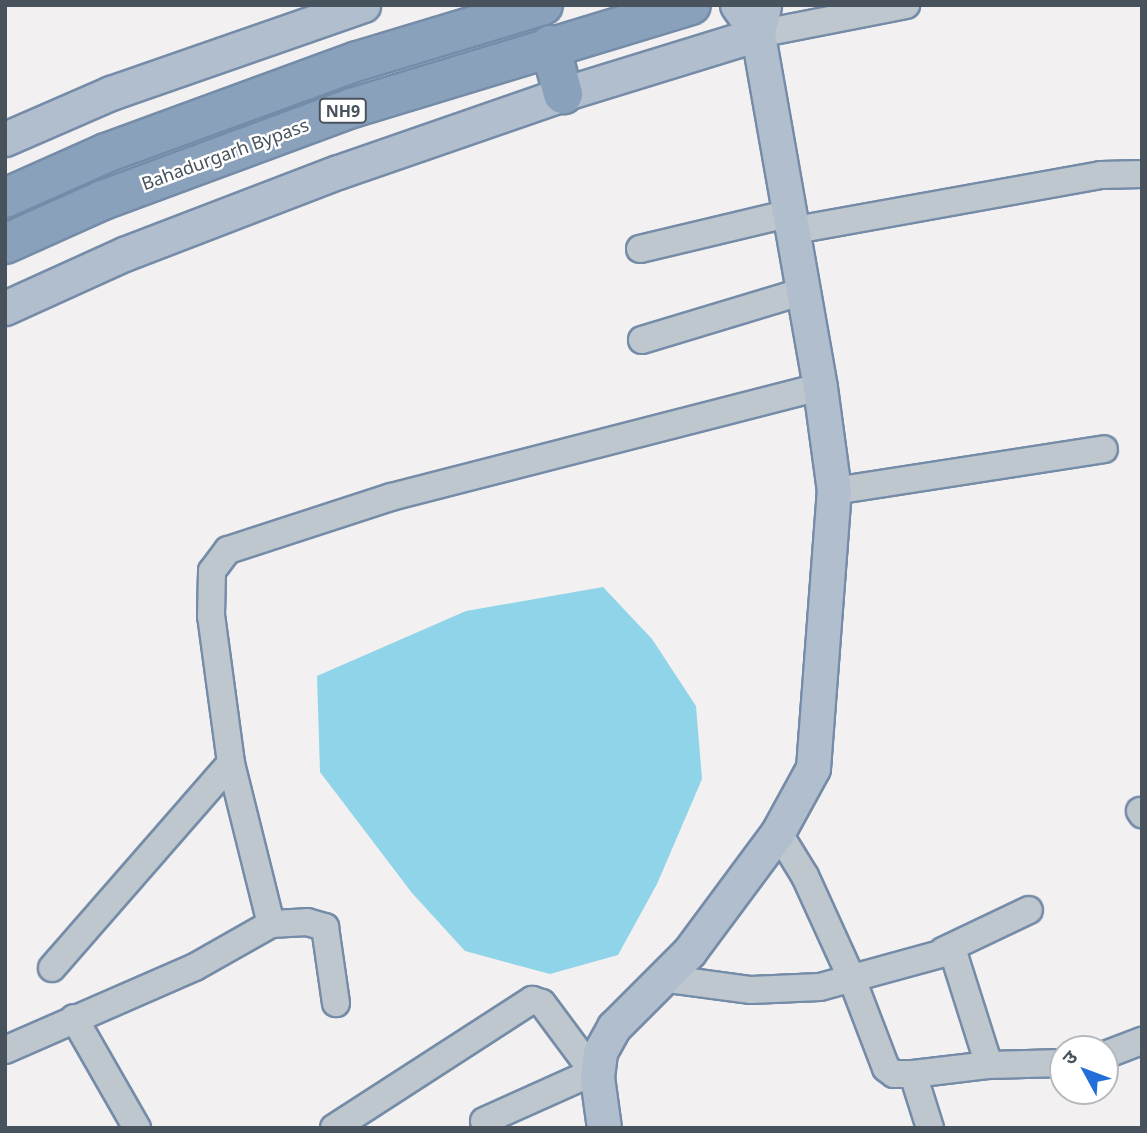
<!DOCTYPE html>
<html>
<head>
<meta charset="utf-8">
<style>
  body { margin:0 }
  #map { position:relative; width:1147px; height:1133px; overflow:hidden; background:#f2f0f0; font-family:"Noto Sans","Noto Sans Devanagari",sans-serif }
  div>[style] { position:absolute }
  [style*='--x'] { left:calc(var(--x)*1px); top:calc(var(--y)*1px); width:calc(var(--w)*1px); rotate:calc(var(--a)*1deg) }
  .water>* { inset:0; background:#8fd4e8 }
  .roads { filter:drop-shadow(2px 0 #758ca8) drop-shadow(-2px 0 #758ca8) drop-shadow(0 2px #758ca8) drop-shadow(0 -2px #758ca8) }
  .minor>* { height:26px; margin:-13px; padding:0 13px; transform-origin:13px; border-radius:13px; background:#bec7ce }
  .major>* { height:33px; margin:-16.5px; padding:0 16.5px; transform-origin:16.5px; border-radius:16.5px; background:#b1becd }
  .highway>* { height:38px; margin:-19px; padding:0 19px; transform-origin:19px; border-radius:19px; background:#8aa1bc }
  span { translate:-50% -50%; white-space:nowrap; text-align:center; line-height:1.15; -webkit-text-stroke:5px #fff; paint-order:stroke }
  .shield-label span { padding:2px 5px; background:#fff; border:2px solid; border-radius:5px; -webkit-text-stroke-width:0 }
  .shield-label { font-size:16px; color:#48525c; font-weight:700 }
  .street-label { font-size:18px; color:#48525c }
  .frame { position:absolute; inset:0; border:7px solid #48525c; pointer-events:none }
  .north { position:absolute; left:1049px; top:1035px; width:70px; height:70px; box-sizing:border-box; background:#fff; border:2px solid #b6babe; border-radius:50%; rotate:311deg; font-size:19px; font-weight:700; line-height:28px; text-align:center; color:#48525c }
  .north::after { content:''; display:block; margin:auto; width:24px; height:32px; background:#226fda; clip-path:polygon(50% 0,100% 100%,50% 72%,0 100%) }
</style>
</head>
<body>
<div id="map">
  <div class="water">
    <i style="clip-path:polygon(603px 587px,652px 639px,696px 706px,702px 779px,657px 884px,618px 955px,550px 974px,465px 951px,412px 893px,320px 772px,317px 676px,466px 611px)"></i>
  </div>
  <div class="roads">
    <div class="minor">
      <i style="--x:758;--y:34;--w:151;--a:-11.1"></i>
      <i style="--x:790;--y:231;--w:316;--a:-10.2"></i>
      <i style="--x:1101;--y:175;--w:41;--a:-1.4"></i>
      <i style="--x:640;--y:249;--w:151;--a:-13.4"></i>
      <i style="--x:642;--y:340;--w:169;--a:-16.8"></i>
      <i style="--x:834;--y:491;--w:273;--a:-8.8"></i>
      <i style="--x:1140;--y:811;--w:4;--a:56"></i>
      <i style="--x:778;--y:832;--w:52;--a:58.5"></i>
      <i style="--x:805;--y:876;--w:113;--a:65.5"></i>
      <i style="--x:852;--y:979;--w:95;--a:69.1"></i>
      <i style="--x:886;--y:1068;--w:10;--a:37"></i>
      <i style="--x:894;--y:1074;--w:19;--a:0"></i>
      <i style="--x:913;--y:1074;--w:57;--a:72.5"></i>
      <i style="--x:271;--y:924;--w:36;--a:-3"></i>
      <i style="--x:307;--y:922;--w:19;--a:16"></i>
      <i style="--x:325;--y:927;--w:77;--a:81.8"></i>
      <i style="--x:943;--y:951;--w:95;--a:-25.5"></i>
      <i style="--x:52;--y:968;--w:272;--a:-48.9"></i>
      <i style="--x:661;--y:978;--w:91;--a:7.6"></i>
      <i style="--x:751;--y:990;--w:69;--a:-2.5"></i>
      <i style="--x:820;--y:987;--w:133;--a:-15.3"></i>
      <i style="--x:948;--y:952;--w:9;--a:41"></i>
      <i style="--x:955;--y:958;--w:112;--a:72.4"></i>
      <i style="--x:74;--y:1018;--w:127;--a:60.2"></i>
      <i style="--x:5;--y:1050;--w:207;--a:-23.6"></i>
      <i style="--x:195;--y:967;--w:87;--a:-29.5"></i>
      <i style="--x:271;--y:924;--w:166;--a:-104"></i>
      <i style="--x:231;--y:763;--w:148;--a:-97.7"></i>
      <i style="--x:211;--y:616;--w:45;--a:-88.7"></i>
      <i style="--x:212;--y:571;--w:26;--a:-53"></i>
      <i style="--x:228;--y:550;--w:171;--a:-18"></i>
      <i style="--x:391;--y:497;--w:443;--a:-14.4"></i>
      <i style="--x:1105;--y:1055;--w:40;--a:-21"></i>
      <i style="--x:913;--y:1074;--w:77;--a:-6.8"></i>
      <i style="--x:989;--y:1065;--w:74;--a:-1.5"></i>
      <i style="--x:484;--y:1121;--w:120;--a:-24.2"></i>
      <i style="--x:334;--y:1128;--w:236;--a:-32.9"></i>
      <i style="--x:532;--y:1000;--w:10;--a:17"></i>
      <i style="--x:542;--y:1003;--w:92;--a:53.4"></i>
    </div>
    <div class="major">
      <i style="--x:737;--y:5;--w:36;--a:54"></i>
      <i style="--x:5;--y:139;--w:116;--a:-23.5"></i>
      <i style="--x:111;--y:93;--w:267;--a:-19.2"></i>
      <i style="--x:5;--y:308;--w:131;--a:-24.4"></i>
      <i style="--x:124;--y:254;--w:229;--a:-21"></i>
      <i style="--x:338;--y:172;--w:238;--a:-19.1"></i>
      <i style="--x:563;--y:94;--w:204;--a:-17.1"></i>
      <i style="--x:604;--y:1128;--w:51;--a:-97.8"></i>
      <i style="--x:597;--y:1077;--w:25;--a:-83"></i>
      <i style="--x:600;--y:1052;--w:29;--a:-61"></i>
      <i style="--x:614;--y:1027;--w:106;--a:-45"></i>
      <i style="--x:689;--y:952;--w:149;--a:-53.4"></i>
      <i style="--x:778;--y:832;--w:73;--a:-61.3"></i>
      <i style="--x:813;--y:768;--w:278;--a:-85.7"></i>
      <i style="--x:834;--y:491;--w:105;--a:-97.7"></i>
      <i style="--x:820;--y:387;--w:358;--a:-100"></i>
      <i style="--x:758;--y:34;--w:30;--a:-78"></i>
    </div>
    <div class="highway">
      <i style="--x:550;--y:45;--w:51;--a:75.1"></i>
      <i style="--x:5;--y:198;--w:111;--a:-24"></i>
      <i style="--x:106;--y:153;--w:268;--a:-20.1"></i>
      <i style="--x:358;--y:61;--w:193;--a:-16.8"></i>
      <i style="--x:5;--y:244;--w:107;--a:-24.2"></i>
      <i style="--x:103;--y:200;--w:265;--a:-20.3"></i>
      <i style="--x:352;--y:108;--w:354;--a:-16.9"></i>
    </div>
  </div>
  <div class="shield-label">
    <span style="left:343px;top:111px">NH9</span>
  </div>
  <div class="street-label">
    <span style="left:225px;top:154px;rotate:-20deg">Bahadurgarh Bypass</span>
  </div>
  <div class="frame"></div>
  <div class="north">उ</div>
</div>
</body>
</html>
